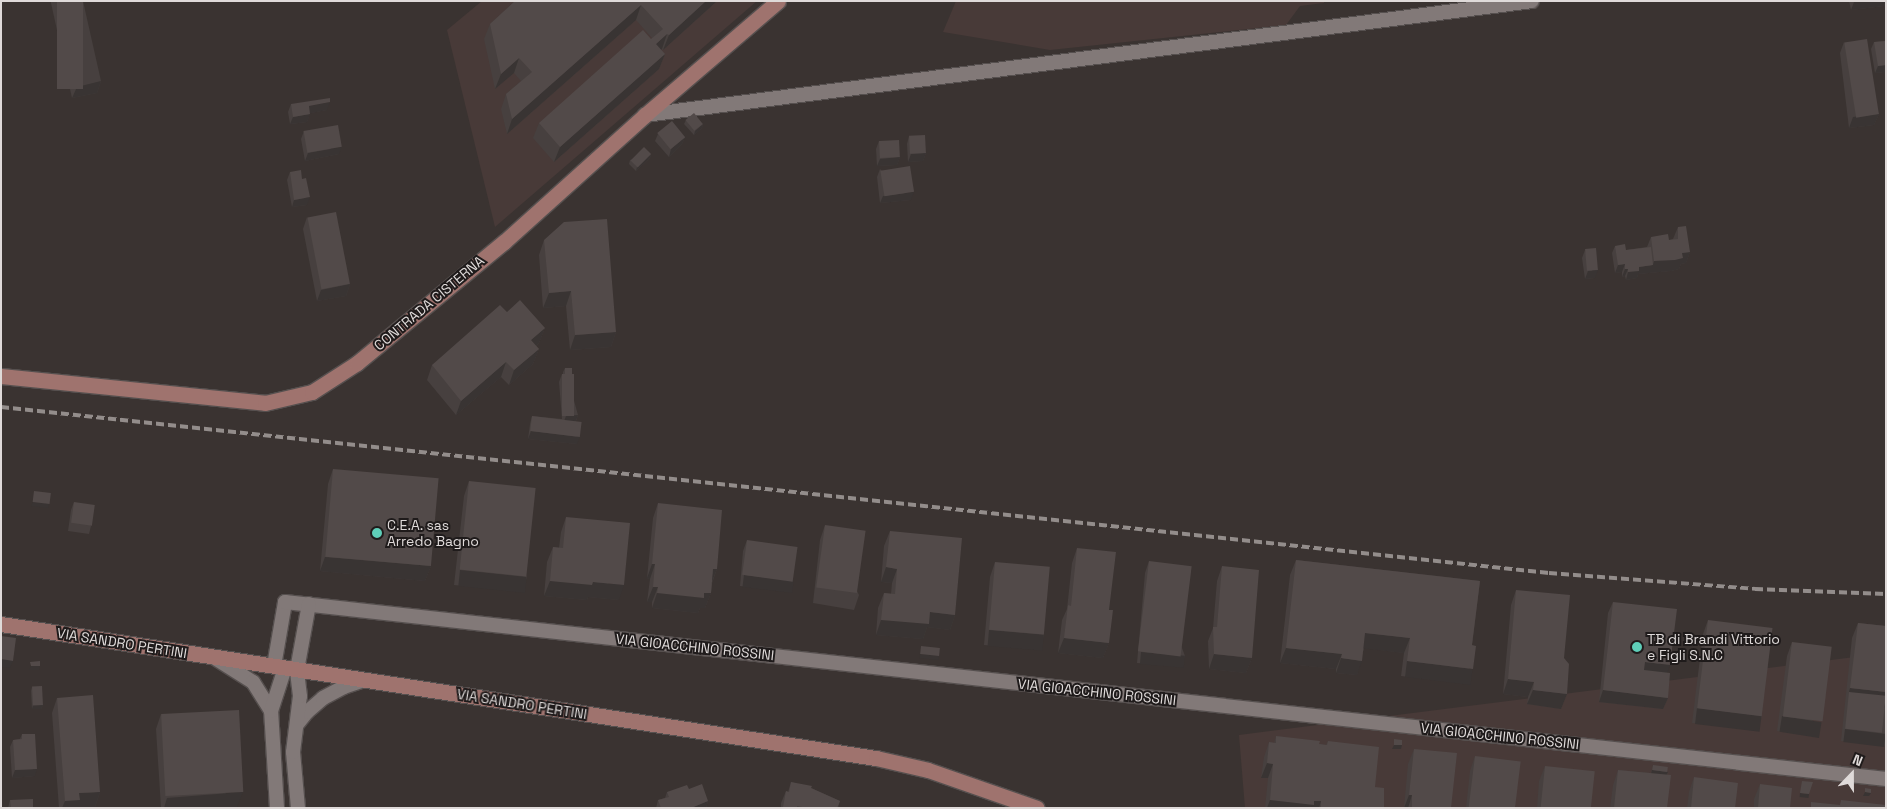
<!DOCTYPE html>
<html>
<head>
<meta charset="utf-8">
<style>
  body { margin:0 }
  #map { position:relative; width:1887px; height:809px; overflow:hidden; background:#3a3331; font-family:"Space Grotesk",sans-serif }
  div>[style] { position:absolute }
  [style*='--x'] { left:calc(var(--x)*1px); top:calc(var(--y)*1px); width:calc(var(--w)*1px); rotate:calc(var(--a)*1deg) }
  .built>* { inset:0; background:#483a38 }
  .roads { filter:drop-shadow(1px 0 #56504f) drop-shadow(-1px 0 #56504f) drop-shadow(0 1px #56504f) drop-shadow(0 -1px #56504f) }
  .minor>* { height:14px; margin:-7px; padding:0 7px; transform-origin:7px; border-radius:7px; background:#827978 }
  .secondary>* { height:15px; margin:-7.5px; padding:0 7.5px; transform-origin:7.5px; border-radius:7.5px; background:#9f736e }
  .rail>* { height:4px; margin-top:-2px; transform-origin:0; background:repeating-linear-gradient(90deg,#938d8b 0 8px,transparent 0 12px) }
  .wall>* { inset:0; background:#47403f }
  .shaded-wall>* { inset:0; background:#393433; transform-origin:0 0 }
  .building>* { inset:0; background:#524a49; transform-origin:0 0 }
  .dots>* { width:14px; height:14px; translate:-50% -50%; box-sizing:border-box; border:2px solid #1f1b1b; border-radius:50% }
  span { translate:-50% -50%; white-space:nowrap; text-align:center; line-height:1.15; -webkit-text-stroke:4px #1f1b1b; paint-order:stroke }
  .street-label { font-size:14px; color:#dfdad9 }
  .poi-label { font-size:14px; color:#dfdad9 }
  .left { translate:0 -50%; text-align:left }
  .frame { position:absolute; inset:0; border:2px solid #dfdad9; pointer-events:none }
  .north { position:absolute; left:1827px; top:749px; width:50px; height:50px; -webkit-text-stroke:4px #1f1b1b; paint-order:stroke; rotate:22deg; font-size:14px; font-weight:700; line-height:20px; text-align:center; color:#dfdad9 }
  .north::after { content:''; display:block; margin:auto; width:18px; height:22px; background:#dfdad9; clip-path:polygon(50% 0,100% 100%,50% 72%,0 100%) }
</style>
</head>
<body>
<div id="map">
  <div class="built">
    <i style="clip-path:polygon(482px 1px,757px 1px,495px 227px,447px 30px)"></i>
    <i style="clip-path:polygon(956px 1px,1324px 1px,1324px 3px,1300px 6px,1286px 25px,1050px 50px,943px 32px)"></i>
    <i style="clip-path:polygon(1886px 653px,1886px 808px,1245px 808px,1239px 735px)"></i>
  </div>
  <div class="roads">
    <div class="minor">
      <i style="--x:645;--y:115;--w:894;--a:-7.32"></i>
      <i style="--x:215;--y:658;--w:45;--a:32.3"></i>
      <i style="--x:253;--y:682;--w:34;--a:58"></i>
      <i style="--x:274;--y:666;--w:65;--a:-80.2"></i>
      <i style="--x:285;--y:602;--w:1611;--a:6.31"></i>
      <i style="--x:298;--y:723;--w:14;--a:-51"></i>
      <i style="--x:307;--y:712;--w:21;--a:-41"></i>
      <i style="--x:323;--y:698;--w:24;--a:-28"></i>
      <i style="--x:344;--y:687;--w:21;--a:-19"></i>
      <i style="--x:277;--y:808;--w:97;--a:-93.5"></i>
      <i style="--x:271;--y:711;--w:45;--a:-72"></i>
      <i style="--x:298;--y:808;--w:56;--a:-95.1"></i>
      <i style="--x:293;--y:752;--w:56;--a:-82.9"></i>
      <i style="--x:300;--y:696;--w:26;--a:-97"></i>
      <i style="--x:297;--y:670;--w:67;--a:-79.7"></i>
    </div>
    <div class="secondary">
      <i style="--x:1;--y:376;--w:265;--a:5.8"></i>
      <i style="--x:265;--y:403;--w:48;--a:-13.2"></i>
      <i style="--x:312;--y:392;--w:54;--a:-32.8"></i>
      <i style="--x:357;--y:363;--w:190;--a:-39.5"></i>
      <i style="--x:504;--y:242;--w:190;--a:-42"></i>
      <i style="--x:645;--y:115;--w:175;--a:-40.6"></i>
      <i style="--x:1;--y:624;--w:885;--a:8.71"></i>
      <i style="--x:876;--y:758;--w:53;--a:13"></i>
      <i style="--x:928;--y:770;--w:115;--a:19.2"></i>
    </div>
  </div>
  <div class="rail">
    <i style="--x:1;--y:407;--w:1557;--a:6.12"></i>
    <i style="--x:1549;--y:573;--w:207;--a:4.4"></i>
    <i style="--x:1755;--y:589;--w:131;--a:2.2"></i>
  </div>
  <div class="wall">
    <i style="clip-path:polygon(51px 1px,83px 1px,101px 81px,97px 93px,72px 98px,51px 3px)"></i>
    <i style="clip-path:polygon(515px 1px,717px 1px,663px 50px,662px 49px,661px 50px,665px 54px,659px 69px,554px 162px,533px 138px,539px 123px,652px 38px,636px 20px,507px 134px,501px 109px,506px 94px,521px 81px,514px 73px,495px 89px,484px 39px,490px 24px)"></i>
    <i style="clip-path:polygon(1849px 1px,1886px 1px,1884px 6px,1851px 10px)"></i>
    <i style="clip-path:polygon(1886px 41px,1886px 72px,1875px 73px,1871px 49px,1874px 42px)"></i>
    <i style="clip-path:polygon(1844px 42px,1879px 114px,1874px 125px,1849px 128px,1840px 53px)"></i>
    <i style="clip-path:polygon(291px 104px,327px 110px,310px 113px,307px 122px,290px 124px,288px 112px)"></i>
    <i style="clip-path:polygon(686px 120px,703px 124px,702px 128px,694px 135px,684px 124px)"></i>
    <i style="clip-path:polygon(304px 131px,339px 154px,305px 161px,301px 139px)"></i>
    <i style="clip-path:polygon(658px 134px,685px 137px,682px 144px,669px 157px,655px 141px)"></i>
    <i style="clip-path:polygon(909px 136px,926px 153px,923px 161px,908px 162px,907px 144px)"></i>
    <i style="clip-path:polygon(879px 141px,900px 157px,897px 165px,877px 166px,876px 149px)"></i>
    <i style="clip-path:polygon(651px 154px,650px 158px,636px 171px,629px 164px,630px 160px)"></i>
    <i style="clip-path:polygon(880px 169px,911px 200px,880px 203px,877px 177px)"></i>
    <i style="clip-path:polygon(290px 172px,302px 179px,307px 205px,292px 207px,287px 180px)"></i>
    <i style="clip-path:polygon(307px 217px,350px 284px,346px 296px,317px 301px,303px 229px)"></i>
    <i style="clip-path:polygon(1678px 227px,1690px 252px,1686px 263px,1681px 264px,1679px 269px,1671px 271px,1638px 274px,1637px 278px,1626px 280px,1625px 276px,1622px 277px,1622px 272px,1615px 273px,1612px 253px,1615px 246px,1626px 250px,1647px 247px,1651px 237px,1669px 240px,1673px 239px)"></i>
    <i style="clip-path:polygon(544px 240px,616px 332px,611px 347px,570px 350px,566px 306px,543px 308px,539px 255px)"></i>
    <i style="clip-path:polygon(1585px 250px,1595px 278px,1585px 279px,1582px 258px)"></i>
    <i style="clip-path:polygon(507px 312px,545px 328px,539px 343px,536px 346px,539px 349px,533px 364px,509px 385px,501px 377px,456px 415px,427px 380px,432px 365px)"></i>
    <i style="clip-path:polygon(565px 368px,578px 415px,576px 421px,577px 444px,528px 439px,530px 424px,532px 416px,562px 419px,559px 382px,562px 374px,563px 374px,563px 372px)"></i>
    <i style="clip-path:polygon(333px 469px,431px 566px,425px 581px,320px 571px,328px 484px)"></i>
    <i style="clip-path:polygon(469px 481px,527px 577px,522px 592px,454px 585px,464px 496px)"></i>
    <i style="clip-path:polygon(74px 502px,91px 526px,89px 534px,68px 531px,71px 510px)"></i>
    <i style="clip-path:polygon(658px 503px,717px 569px,712px 583px,711px 593px,705px 608px,700px 608px,698px 613px,652px 608px,652px 602px,647px 602px,650px 579px,647px 578px,653px 518px)"></i>
    <i style="clip-path:polygon(566px 517px,619px 600px,588px 597px,587px 600px,544px 596px,547px 562px,553px 547px,559px 548px,561px 532px)"></i>
    <i style="clip-path:polygon(825px 525px,859px 595px,854px 610px,813px 603px,820px 540px)"></i>
    <i style="clip-path:polygon(890px 531px,955px 615px,950px 630px,927px 627px,923px 639px,876px 635px,878px 608px,884px 593px,891px 594px,892px 583px,881px 582px,884px 546px)"></i>
    <i style="clip-path:polygon(747px 540px,789px 592px,740px 586px,743px 551px)"></i>
    <i style="clip-path:polygon(1077px 548px,1109px 610px,1109px 643px,1103px 658px,1058px 653px,1062px 620px,1067px 609px,1072px 563px)"></i>
    <i style="clip-path:polygon(1296px 560px,1480px 581px,1467px 684px,1401px 676px,1404px 653px,1364px 648px,1357px 675px,1336px 673px,1336px 669px,1280px 663px,1290px 575px)"></i>
    <i style="clip-path:polygon(1149px 561px,1185px 656px,1181px 667px,1137px 663px,1145px 573px)"></i>
    <i style="clip-path:polygon(995px 562px,1044px 635px,1039px 650px,984px 645px,990px 577px)"></i>
    <i style="clip-path:polygon(1222px 566px,1252px 658px,1246px 673px,1209px 669px,1208px 641px,1213px 628px,1217px 581px)"></i>
    <i style="clip-path:polygon(1516px 590px,1564px 658px,1567px 694px,1561px 709px,1527px 704px,1528px 697px,1503px 694px,1511px 605px)"></i>
    <i style="clip-path:polygon(1613px 602px,1667px 673px,1668px 698px,1663px 709px,1599px 702px,1608px 613px)"></i>
    <i style="clip-path:polygon(1708px 620px,1762px 716px,1757px 731px,1692px 723px,1703px 634px)"></i>
    <i style="clip-path:polygon(1858px 623px,1886px 626px,1886px 746px,1841px 741px,1852px 638px)"></i>
    <i style="clip-path:polygon(1792px 642px,1817px 737px,1777px 731px,1787px 656px)"></i>
    <i style="clip-path:polygon(32px 687px,43px 705px,41px 709px,32px 709px,31px 691px)"></i>
    <i style="clip-path:polygon(57px 698px,100px 792px,95px 807px,59px 808px,52px 713px)"></i>
    <i style="clip-path:polygon(161px 714px,237px 807px,161px 808px,156px 729px)"></i>
    <i style="clip-path:polygon(22px 734px,35px 776px,12px 778px,10px 747px,13px 740px,20px 739px)"></i>
    <i style="clip-path:polygon(1276px 736px,1326px 745px,1328px 741px,1375px 787px,1384px 808px,1265px 808px,1268px 778px,1261px 778px,1264px 757px,1269px 742px,1274px 743px)"></i>
    <i style="clip-path:polygon(1414px 749px,1451px 808px,1404px 808px,1408px 764px)"></i>
    <i style="clip-path:polygon(1475px 756px,1516px 808px,1466px 808px,1470px 771px)"></i>
    <i style="clip-path:polygon(1653px 765px,1668px 772px,1667px 775px,1667px 808px,1610px 808px,1613px 785px,1618px 770px,1651px 773px)"></i>
    <i style="clip-path:polygon(1545px 766px,1591px 808px,1537px 808px,1539px 781px)"></i>
    <i style="clip-path:polygon(1694px 777px,1735px 808px,1687px 808px,1689px 792px)"></i>
    <i style="clip-path:polygon(791px 782px,811px 788px,840px 801px,838px 808px,781px 808px,781px 803px,786px 791px,788px 792px)"></i>
    <i style="clip-path:polygon(1760px 784px,1790px 808px,1754px 808px,1754px 799px)"></i>
    <i style="clip-path:polygon(689px 789px,708px 801px,706px 808px,656px 808px,658px 800px,665px 798px,667px 792px)"></i>
    <i style="clip-path:polygon(10px 800px,33px 808px,8px 808px)"></i>
  </div>
  <div class="shaded-wall">
    <i style="clip-path:polygon(706px 1px,717px 1px,663px 50px,669px 35px)"></i>
    <i style="clip-path:polygon(1860px 1px,1886px 1px,1884px 6px,1851px 10px,1854px 2px)"></i>
    <i style="clip-path:polygon(641px 5px,636px 20px,507px 134px,512px 119px)"></i>
    <i style="clip-path:polygon(667px 34px,662px 49px,651px 59px,656px 44px)"></i>
    <i style="clip-path:polygon(665px 54px,659px 69px,554px 162px,560px 147px)"></i>
    <i style="clip-path:polygon(519px 58px,514px 73px,495px 89px,501px 74px)"></i>
    <i style="clip-path:polygon(1886px 65px,1886px 72px,1875px 73px,1878px 66px)"></i>
    <i style="clip-path:polygon(101px 81px,97px 93px,72px 98px,77px 87px)"></i>
    <i style="clip-path:polygon(330px 102px,327px 110px,306px 114px,309px 106px)"></i>
    <i style="clip-path:polygon(310px 114px,307px 122px,290px 124px,293px 117px)"></i>
    <i style="clip-path:polygon(1879px 114px,1874px 125px,1849px 128px,1853px 117px)"></i>
    <i style="clip-path:polygon(703px 124px,702px 128px,694px 135px,695px 131px)"></i>
    <i style="clip-path:polygon(685px 137px,682px 144px,669px 157px,671px 149px)"></i>
    <i style="clip-path:polygon(342px 147px,339px 154px,305px 161px,308px 153px)"></i>
    <i style="clip-path:polygon(926px 153px,923px 161px,908px 162px,911px 154px)"></i>
    <i style="clip-path:polygon(651px 154px,650px 158px,636px 171px,637px 167px)"></i>
    <i style="clip-path:polygon(900px 157px,897px 165px,877px 166px,880px 159px)"></i>
    <i style="clip-path:polygon(914px 192px,911px 200px,880px 203px,883px 196px)"></i>
    <i style="clip-path:polygon(310px 197px,307px 205px,292px 207px,294px 200px)"></i>
    <i style="clip-path:polygon(1690px 252px,1686px 263px,1681px 264px,1679px 269px,1671px 271px,1638px 274px,1637px 278px,1626px 280px,1628px 272px,1639px 267px,1653px 265px,1654px 261px,1682px 253px)"></i>
    <i style="clip-path:polygon(1625px 264px,1622px 272px,1615px 273px,1618px 265px)"></i>
    <i style="clip-path:polygon(1625px 269px,1628px 269px,1625px 276px,1622px 277px)"></i>
    <i style="clip-path:polygon(1598px 270px,1595px 278px,1585px 279px,1588px 271px)"></i>
    <i style="clip-path:polygon(350px 284px,346px 296px,317px 301px,321px 290px)"></i>
    <i style="clip-path:polygon(571px 291px,566px 306px,543px 308px,549px 293px)"></i>
    <i style="clip-path:polygon(545px 328px,539px 343px,526px 355px,531px 340px)"></i>
    <i style="clip-path:polygon(616px 332px,611px 347px,570px 350px,575px 335px)"></i>
    <i style="clip-path:polygon(539px 349px,533px 364px,509px 385px,514px 370px)"></i>
    <i style="clip-path:polygon(506px 362px,501px 377px,456px 415px,461px 401px)"></i>
    <i style="clip-path:polygon(578px 415px,575px 423px,563px 424px,566px 416px)"></i>
    <i style="clip-path:polygon(531px 431px,580px 437px,577px 444px,528px 439px)"></i>
    <i style="clip-path:polygon(33px 502px,49px 504px,48px 508px,31px 506px)"></i>
    <i style="clip-path:polygon(325px 557px,431px 566px,425px 581px,320px 571px)"></i>
    <i style="clip-path:polygon(652px 564px,655px 564px,650px 579px,647px 578px)"></i>
    <i style="clip-path:polygon(886px 567px,897px 569px,892px 583px,881px 582px)"></i>
    <i style="clip-path:polygon(713px 569px,717px 569px,711px 584px)"></i>
    <i style="left:460px;top:570px;width:67px;height:16px;rotate:6deg"></i>
    <i style="left:744px;top:575px;width:50px;height:12px;rotate:7deg"></i>
    <i style="clip-path:polygon(550px 581px,593px 582px,624px 585px,619px 600px,588px 597px,587px 600px,544px 596px)"></i>
    <i style="clip-path:polygon(653px 587px,658px 587px,652px 602px,647px 602px)"></i>
    <i style="clip-path:polygon(657px 593px,711px 593px,705px 608px,700px 608px,698px 613px,652px 608px)"></i>
    <i style="clip-path:polygon(930px 612px,955px 615px,950px 630px,927px 627px,923px 639px,876px 635px,881px 620px)"></i>
    <i style="left:989px;top:630px;width:55px;height:16px;rotate:5deg"></i>
    <i style="clip-path:polygon(1365px 633px,1410px 638px,1404px 653px,1360px 648px)"></i>
    <i style="clip-path:polygon(1064px 638px,1109px 643px,1103px 658px,1058px 653px)"></i>
    <i style="clip-path:polygon(1286px 648px,1342px 654px,1336px 669px,1280px 663px)"></i>
    <i style="left:1141px;top:652px;width:44px;height:12px;rotate:5deg"></i>
    <i style="left:920px;top:654px;width:19px;height:4px;rotate:6deg"></i>
    <i style="clip-path:polygon(1214px 654px,1252px 658px,1246px 673px,1209px 669px)"></i>
    <i style="clip-path:polygon(1341px 658px,1362px 661px,1357px 675px,1336px 673px)"></i>
    <i style="clip-path:polygon(1px 659px,13px 661px,10px 668px,1px 667px)"></i>
    <i style="left:1407px;top:661px;width:66px;height:16px;rotate:7deg"></i>
    <i style="clip-path:polygon(1645px 662px,1670px 665px,1666px 676px,1640px 674px)"></i>
    <i style="clip-path:polygon(31px 666px,40px 666px,39px 670px,29px 670px)"></i>
    <i style="clip-path:polygon(1508px 679px,1534px 682px,1528px 697px,1503px 694px)"></i>
    <i style="clip-path:polygon(1850px 688px,1886px 692px,1886px 708px,1849px 692px)"></i>
    <i style="clip-path:polygon(1533px 690px,1567px 694px,1561px 709px,1527px 704px)"></i>
    <i style="clip-path:polygon(1603px 690px,1668px 698px,1663px 709px,1599px 702px)"></i>
    <i style="clip-path:polygon(33px 705px,43px 705px,41px 709px,32px 709px)"></i>
    <i style="left:1697px;top:708px;width:65px;height:16px;rotate:7deg"></i>
    <i style="left:1782px;top:716px;width:40px;height:16px;rotate:9deg"></i>
    <i style="left:1845px;top:729px;width:41px;height:13px;rotate:7deg"></i>
    <i style="clip-path:polygon(1394px 745px,1402px 745px,1401px 749px,1392px 749px)"></i>
    <i style="clip-path:polygon(1267px 763px,1273px 764px,1268px 778px,1261px 778px)"></i>
    <i style="clip-path:polygon(37px 769px,35px 776px,12px 778px,15px 770px)"></i>
    <i style="clip-path:polygon(1652px 770px,1668px 772px,1666px 776px,1651px 774px)"></i>
    <i style="clip-path:polygon(100px 792px,95px 807px,62px 808px,65px 801px,79px 793px)"></i>
    <i style="clip-path:polygon(243px 792px,237px 807px,164px 808px,167px 798px)"></i>
    <i style="clip-path:polygon(1865px 792px,1871px 793px,1869px 796px,1863px 796px)"></i>
    <i style="left:1800px;top:793px;width:9px;height:4px;rotate:6deg"></i>
    <i style="clip-path:polygon(1409px 795px,1412px 795px,1408px 808px,1404px 808px)"></i>
    <i style="clip-path:polygon(1270px 800px,1314px 801px,1321px 801px,1319px 808px,1267px 808px)"></i>
    <i style="clip-path:polygon(708px 801px,706px 808px,691px 808px)"></i>
  </div>
  <div class="building">
    <i style="left:57px;top:1px;width:26px;height:88px"></i>
    <i style="clip-path:polygon(515px 1px,706px 1px,669px 35px,667px 34px,656px 44px,665px 54px,560px 147px,539px 123px,643px 30px,651px 39px,663px 29px,641px 5px,512px 119px,506px 94px,532px 72px,519px 58px,501px 74px,490px 24px)"></i>
    <i style="left:1867px;top:39px;width:76px;height:23px;rotate:81deg"></i>
    <i style="clip-path:polygon(1886px 41px,1886px 65px,1878px 66px,1874px 42px)"></i>
    <i style="clip-path:polygon(330px 98px,330px 102px,309px 106px,310px 114px,293px 117px,291px 104px)"></i>
    <i style="left:694px;top:113px;width:14px;height:11px;rotate:51deg"></i>
    <i style="left:672px;top:121px;width:21px;height:19px;rotate:51deg"></i>
    <i style="left:338px;top:125px;width:22px;height:35px;rotate:80deg"></i>
    <i style="left:925px;top:135px;width:18px;height:16px;rotate:87deg"></i>
    <i style="left:899px;top:140px;width:17px;height:20px;rotate:87deg"></i>
    <i style="left:644px;top:147px;width:10px;height:19px;rotate:45deg"></i>
    <i style="left:910px;top:166px;width:26px;height:30px;rotate:81deg"></i>
    <i style="clip-path:polygon(301px 170px,302px 179px,306px 178px,310px 197px,294px 200px,290px 172px)"></i>
    <i style="left:336px;top:212px;width:73px;height:29px;rotate:79deg"></i>
    <i style="clip-path:polygon(607px 219px,616px 332px,575px 335px,571px 291px,549px 293px,544px 240px,564px 222px)"></i>
    <i style="clip-path:polygon(1686px 226px,1690px 252px,1682px 253px,1683px 258px,1675px 260px,1654px 261px,1651px 237px,1668px 234px,1669px 240px,1678px 239px,1678px 227px)"></i>
    <i style="clip-path:polygon(1625px 244px,1626px 250px,1651px 247px,1653px 265px,1639px 267px,1639px 271px,1628px 272px,1628px 269px,1625px 269px,1625px 264px,1618px 265px,1615px 246px)"></i>
    <i style="left:1596px;top:248px;width:22px;height:11px;rotate:85deg"></i>
    <i style="clip-path:polygon(520px 300px,545px 328px,531px 340px,539px 349px,514px 370px,506px 362px,461px 401px,432px 365px,500px 305px,507px 312px)"></i>
    <i style="left:565px;top:368px;width:7px;height:6px"></i>
    <i style="left:562px;top:374px;width:12px;height:42px"></i>
    <i style="left:532px;top:416px;width:50px;height:15px;rotate:7deg"></i>
    <i style="left:333px;top:469px;width:106px;height:88px;rotate:5deg"></i>
    <i style="left:469px;top:481px;width:67px;height:89px;rotate:6deg"></i>
    <i style="left:34px;top:491px;width:17px;height:11px;rotate:7deg"></i>
    <i style="left:74px;top:502px;width:21px;height:21px;rotate:8deg"></i>
    <i style="clip-path:polygon(658px 503px,722px 510px,717px 569px,713px 569px,711px 593px,704px 593px,704px 598px,657px 593px,658px 587px,653px 587px,655px 564px,652px 564px)"></i>
    <i style="clip-path:polygon(566px 517px,630px 523px,624px 585px,593px 582px,592px 585px,550px 581px,553px 547px,563px 548px)"></i>
    <i style="left:825px;top:525px;width:41px;height:63px;rotate:8deg"></i>
    <i style="clip-path:polygon(890px 531px,962px 538px,955px 615px,930px 612px,929px 624px,881px 620px,884px 593px,895px 594px,897px 569px,886px 567px)"></i>
    <i style="left:747px;top:540px;width:51px;height:35px;rotate:8deg"></i>
    <i style="clip-path:polygon(1077px 548px,1116px 552px,1109px 610px,1113px 610px,1109px 643px,1064px 638px,1068px 605px,1071px 606px)"></i>
    <i style="clip-path:polygon(1296px 560px,1480px 581px,1472px 645px,1476px 646px,1473px 669px,1407px 661px,1410px 638px,1365px 633px,1362px 661px,1341px 658px,1342px 654px,1286px 648px)"></i>
    <i style="left:1149px;top:561px;width:43px;height:91px;rotate:7deg"></i>
    <i style="left:995px;top:562px;width:55px;height:68px;rotate:5deg"></i>
    <i style="clip-path:polygon(1222px 566px,1259px 570px,1252px 658px,1214px 654px,1213px 627px,1217px 627px)"></i>
    <i style="clip-path:polygon(1516px 590px,1570px 595px,1564px 658px,1569px 664px,1567px 694px,1533px 690px,1534px 682px,1508px 679px)"></i>
    <i style="clip-path:polygon(1613px 602px,1677px 609px,1670px 665px,1645px 662px,1644px 670px,1670px 673px,1668px 698px,1603px 690px)"></i>
    <i style="left:1708px;top:620px;width:65px;height:89px;rotate:7deg"></i>
    <i style="clip-path:polygon(1858px 623px,1886px 626px,1886px 692px,1850px 688px)"></i>
    <i style="clip-path:polygon(1px 636px,16px 638px,13px 661px,1px 659px)"></i>
    <i style="left:1792px;top:642px;width:40px;height:75px;rotate:7deg"></i>
    <i style="left:921px;top:646px;width:19px;height:8px;rotate:6deg"></i>
    <i style="clip-path:polygon(40px 661px,40px 666px,31px 666px,30px 662px)"></i>
    <i style="left:42px;top:686px;width:19px;height:10px;rotate:87deg"></i>
    <i style="left:1849px;top:692px;width:37px;height:37px;rotate:6deg"></i>
    <i style="clip-path:polygon(93px 695px,100px 792px,79px 793px,80px 800px,65px 801px,57px 698px)"></i>
    <i style="left:239px;top:710px;width:82px;height:78px;rotate:87deg"></i>
    <i style="clip-path:polygon(22px 734px,35px 734px,37px 769px,15px 770px,13px 740px,22px 739px)"></i>
    <i style="clip-path:polygon(1276px 736px,1320px 741px,1319px 744px,1327px 745px,1328px 741px,1379px 747px,1375px 787px,1384px 788px,1384px 808px,1321px 808px,1321px 801px,1314px 801px,1314px 805px,1270px 800px,1273px 764px,1267px 763px,1269px 742px,1276px 743px)"></i>
    <i style="clip-path:polygon(1394px 739px,1402px 740px,1402px 745px,1394px 745px)"></i>
    <i style="clip-path:polygon(1414px 749px,1457px 753px,1451px 808px,1412px 808px,1412px 795px,1409px 795px)"></i>
    <i style="left:1475px;top:756px;width:46px;height:52px;rotate:7deg"></i>
    <i style="left:1653px;top:765px;width:15px;height:5px;rotate:8deg"></i>
    <i style="left:1545px;top:766px;width:50px;height:42px;rotate:6deg"></i>
    <i style="clip-path:polygon(1618px 770px,1671px 775px,1667px 808px,1614px 808px)"></i>
    <i style="clip-path:polygon(1694px 777px,1738px 783px,1735px 808px,1691px 808px)"></i>
    <i style="clip-path:polygon(1802px 781px,1813px 782px,1809px 794px,1800px 793px)"></i>
    <i style="clip-path:polygon(791px 782px,812px 786px,811px 788px,840px 801px,837px 808px,807px 808px,797px 806px,797px 808px,783px 807px,786px 791px,789px 792px)"></i>
    <i style="clip-path:polygon(702px 784px,708px 801px,691px 808px,661px 808px,658px 800px,669px 797px,667px 792px,687px 785px,689px 789px)"></i>
    <i style="clip-path:polygon(1760px 784px,1792px 788px,1790px 808px,1758px 808px)"></i>
    <i style="clip-path:polygon(1865px 788px,1871px 789px,1871px 793px,1865px 792px)"></i>
    <i style="clip-path:polygon(33px 799px,33px 808px,11px 808px,10px 800px)"></i>
    <i style="clip-path:polygon(1841px 800px,1886px 805px,1886px 808px,1811px 808px,1811px 802px,1840px 805px)"></i>
  </div>
  <div class="dots">
    <i style="left:377px;top:533px;background:#5eceb8"></i>
    <i style="left:1637px;top:647px;background:#5eceb8"></i>
  </div>
  <div class="street-label">
    <span style="left:429px;top:303px;rotate:-40deg">CONTRADA CISTERNA</span>
    <span style="left:122px;top:643px;rotate:9deg">VIA SANDRO PERTINI</span>
    <span style="left:695px;top:647px;rotate:6deg">VIA GIOACCHINO ROSSINI</span>
    <span style="left:1097px;top:692px;rotate:6deg">VIA GIOACCHINO ROSSINI</span>
    <span style="left:522px;top:704px;rotate:9deg">VIA SANDRO PERTINI</span>
    <span style="left:1500px;top:736px;rotate:6deg">VIA GIOACCHINO ROSSINI</span>
  </div>
  <div class="poi-label">
    <span class="left" style="left:387px;top:533px">C.E.A. sas<br>Arredo Bagno</span>
    <span class="left" style="left:1647px;top:647px">TB di Brandi Vittorio<br>e Figli S.N.C</span>
  </div>
  <div class="frame"></div>
  <div class="north">N</div>
</div>
</body>
</html>
